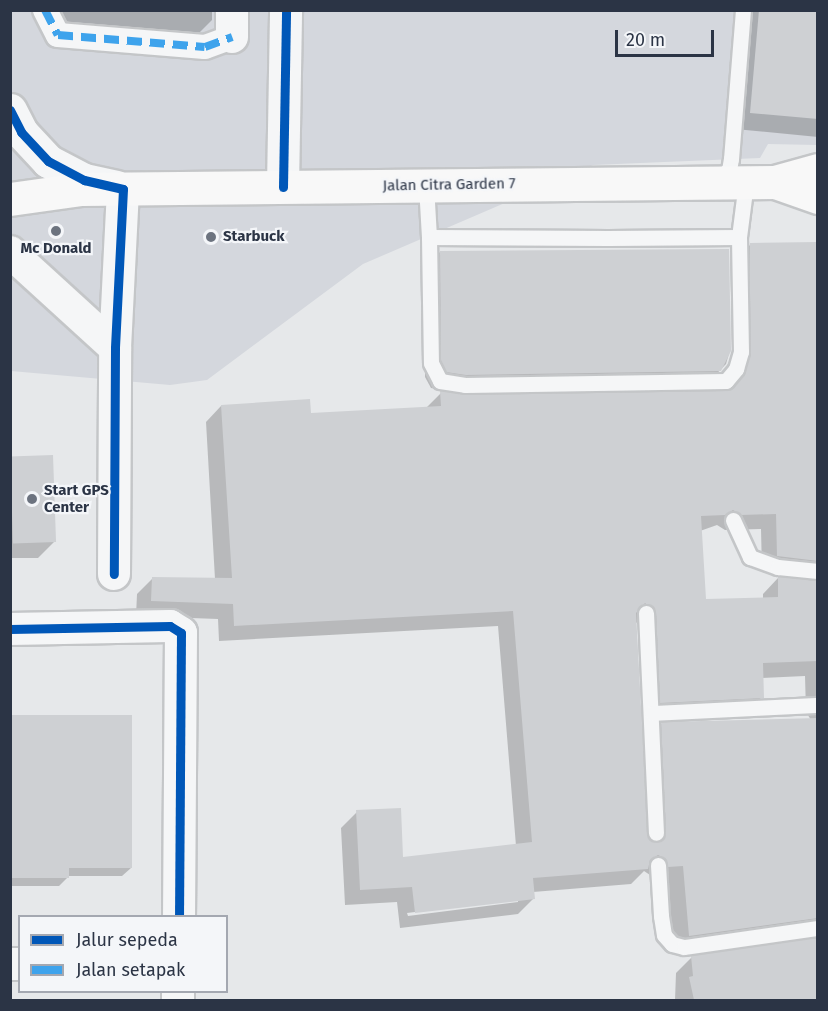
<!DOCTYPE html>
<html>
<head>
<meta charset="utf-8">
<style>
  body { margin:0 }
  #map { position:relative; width:828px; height:1011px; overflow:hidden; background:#e6e8ea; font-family:"Fira Sans",sans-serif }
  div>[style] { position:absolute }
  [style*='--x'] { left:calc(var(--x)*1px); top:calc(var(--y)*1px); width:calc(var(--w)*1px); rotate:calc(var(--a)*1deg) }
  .built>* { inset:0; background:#d4d7dd }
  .shadow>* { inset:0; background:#0003 }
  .building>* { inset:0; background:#ced0d3; transform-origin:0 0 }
  .roads { filter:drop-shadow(2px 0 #c4c6c8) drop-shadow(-2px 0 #c4c6c8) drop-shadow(0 2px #c4c6c8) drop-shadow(0 -2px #c4c6c8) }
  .service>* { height:15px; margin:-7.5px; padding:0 7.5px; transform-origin:7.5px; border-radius:7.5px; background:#f5f6f7 }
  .pedestrian>* { height:24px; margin:-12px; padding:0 12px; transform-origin:12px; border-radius:12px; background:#f5f6f7 }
  .minor>* { height:32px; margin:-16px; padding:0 16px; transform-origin:16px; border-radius:16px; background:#f5f6f7 }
  .tertiary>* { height:33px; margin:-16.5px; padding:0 16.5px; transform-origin:16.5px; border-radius:16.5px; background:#f5f6f7 }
  .secondary>* { height:33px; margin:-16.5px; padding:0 16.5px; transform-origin:16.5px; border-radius:16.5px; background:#f8f8f8 }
  .quiet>* { height:8px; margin-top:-4px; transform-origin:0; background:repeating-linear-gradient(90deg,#3ea3ec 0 15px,transparent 0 23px) }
  .cycleway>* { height:9px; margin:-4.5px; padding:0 4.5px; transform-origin:4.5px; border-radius:4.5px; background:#0057b8 }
  .dots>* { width:16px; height:16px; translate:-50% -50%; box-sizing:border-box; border:3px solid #f4f6f9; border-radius:50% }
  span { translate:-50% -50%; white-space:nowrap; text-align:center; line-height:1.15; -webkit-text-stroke:4.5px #f4f6f9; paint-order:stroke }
  .street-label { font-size:15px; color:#2b3445 }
  .poi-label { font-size:15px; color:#2b3445; font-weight:700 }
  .left { translate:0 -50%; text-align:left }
  .frame { position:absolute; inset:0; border:12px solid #2b3445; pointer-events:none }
  .legend { position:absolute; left:18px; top:915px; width:210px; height:78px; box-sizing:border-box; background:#f4f6f9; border:2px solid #a4a8b1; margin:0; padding:8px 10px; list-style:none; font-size:18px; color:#2b3445 }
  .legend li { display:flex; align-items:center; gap:12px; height:30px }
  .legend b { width:30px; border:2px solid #a4a8b1 }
  .scale { position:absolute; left:615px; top:30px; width:99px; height:27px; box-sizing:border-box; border:3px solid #2b3445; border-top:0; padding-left:8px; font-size:18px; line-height:21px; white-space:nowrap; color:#2b3445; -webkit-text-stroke:4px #f4f6f9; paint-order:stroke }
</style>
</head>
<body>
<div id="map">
  <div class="built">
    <i style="clip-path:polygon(10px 11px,817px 11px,817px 145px,768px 144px,760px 158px,593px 165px,363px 264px,207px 380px,170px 385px,11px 371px)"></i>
  </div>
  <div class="shadow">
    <i style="clip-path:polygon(51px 10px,212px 10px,212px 20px,196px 36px,51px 33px)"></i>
    <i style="clip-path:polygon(745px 10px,818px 10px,818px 137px,735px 129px)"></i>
    <i style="clip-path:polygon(evenodd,818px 243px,818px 1000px,675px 1000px,676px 973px,692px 957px,811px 940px,810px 937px,800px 933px,674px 951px,667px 881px,652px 882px,650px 875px,644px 871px,631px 884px,533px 892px,534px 898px,518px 914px,400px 928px,397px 902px,345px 905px,341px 828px,357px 812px,402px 859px,516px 846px,498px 626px,219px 641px,218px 619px,136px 616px,137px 594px,153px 578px,215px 579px,206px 422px,221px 406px,310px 415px,426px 408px,441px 393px,465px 396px,729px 391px,735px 371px,735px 260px,751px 244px,818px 243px,717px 525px,725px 530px,761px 529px,762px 572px,804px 577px,807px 581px,778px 578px,763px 594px,763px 599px,704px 601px,700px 531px,717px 525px,818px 243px,635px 621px,641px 628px,645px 718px,746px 713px,762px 697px,761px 678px,805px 676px,806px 712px,811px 720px,661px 724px,646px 740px,650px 841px,647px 840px,635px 621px,818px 243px,518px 899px,518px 902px,408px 916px,407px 913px,518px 899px)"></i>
    <i style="clip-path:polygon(440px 252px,730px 350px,726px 364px,704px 387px,449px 391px,431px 388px,425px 377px,425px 268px)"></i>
    <i style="clip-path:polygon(10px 457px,54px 542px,38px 558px,10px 558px)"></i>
    <i style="clip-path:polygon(10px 716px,131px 868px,122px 876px,69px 876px,59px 886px,10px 886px)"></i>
  </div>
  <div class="building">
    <i style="clip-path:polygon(759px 10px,818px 10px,818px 119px,750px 113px)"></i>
    <i style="clip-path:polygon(818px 242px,818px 561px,777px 556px,776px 514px,741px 515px,733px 510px,725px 515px,701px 516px,706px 599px,778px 597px,778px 577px,818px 581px,818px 661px,763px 663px,764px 698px,660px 703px,656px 612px,645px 603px,636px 613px,648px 838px,657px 843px,666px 833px,661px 722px,818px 718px,818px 918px,689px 936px,683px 866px,668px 867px,666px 859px,658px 855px,650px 860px,648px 869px,533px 878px,535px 899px,415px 913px,412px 887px,360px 890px,356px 810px,401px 808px,403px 857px,532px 842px,513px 611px,234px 626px,233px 604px,151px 601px,152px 577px,232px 578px,221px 405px,310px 399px,311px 413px,441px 406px,440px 391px,465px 395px,730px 390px,744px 375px,750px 354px,750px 243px)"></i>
    <i style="clip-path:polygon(729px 249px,731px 351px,721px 371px,466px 375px,446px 372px,441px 361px,440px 251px)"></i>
    <i style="left:53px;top:455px;width:87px;height:43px;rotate:88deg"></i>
    <i style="clip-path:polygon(10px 715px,132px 715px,132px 868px,69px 868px,69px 878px,10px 878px)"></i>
    <i style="clip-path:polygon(818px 938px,818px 1000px,694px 1000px,689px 977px,693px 976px,691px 956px)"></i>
  </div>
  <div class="roads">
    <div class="service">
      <i style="--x:716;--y:179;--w:16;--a:-35"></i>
      <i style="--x:729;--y:170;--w:11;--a:-80"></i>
      <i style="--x:731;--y:159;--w:149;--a:-85.4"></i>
      <i style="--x:426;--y:185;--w:52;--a:86.7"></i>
      <i style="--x:429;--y:237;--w:179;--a:0.3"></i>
      <i style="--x:608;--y:238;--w:131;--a:-0.4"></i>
      <i style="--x:739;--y:237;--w:55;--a:-82.7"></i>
      <i style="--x:429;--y:237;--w:126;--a:89.1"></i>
      <i style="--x:431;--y:363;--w:20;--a:63"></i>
      <i style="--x:440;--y:381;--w:25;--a:9"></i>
      <i style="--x:465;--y:385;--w:261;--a:-0.9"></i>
      <i style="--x:726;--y:381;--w:16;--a:-50"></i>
      <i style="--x:736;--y:369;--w:18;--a:-74"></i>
      <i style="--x:741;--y:352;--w:115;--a:-91"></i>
      <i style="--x:733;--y:520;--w:41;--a:65.3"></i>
      <i style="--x:750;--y:557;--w:30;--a:20"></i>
      <i style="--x:778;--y:567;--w:40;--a:5.7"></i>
      <i style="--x:646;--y:613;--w:220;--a:87.4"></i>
      <i style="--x:652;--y:713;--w:166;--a:-2.8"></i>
      <i style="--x:658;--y:865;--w:51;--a:86.6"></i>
      <i style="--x:661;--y:916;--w:19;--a:81"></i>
      <i style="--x:664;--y:935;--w:12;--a:48"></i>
      <i style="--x:672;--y:944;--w:12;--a:14"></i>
      <i style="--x:684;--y:947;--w:135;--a:-8.1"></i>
    </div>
    <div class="pedestrian">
      <i style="--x:45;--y:10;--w:28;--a:63"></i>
      <i style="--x:58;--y:35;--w:147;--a:4.7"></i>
      <i style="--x:205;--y:47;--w:29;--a:-20"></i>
    </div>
    <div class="minor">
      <i style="--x:232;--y:10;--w:27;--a:90"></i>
      <i style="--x:283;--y:187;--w:177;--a:-89"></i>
      <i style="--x:10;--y:252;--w:142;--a:42.4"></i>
      <i style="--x:114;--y:574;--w:226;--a:-89.7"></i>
      <i style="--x:115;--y:348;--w:159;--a:-87.1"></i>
      <i style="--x:10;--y:629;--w:160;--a:-1.1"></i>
      <i style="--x:170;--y:626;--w:13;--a:32"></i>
      <i style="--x:181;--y:633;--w:283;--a:90.4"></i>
      <i style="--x:10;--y:964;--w:10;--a:0"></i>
      <i style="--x:178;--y:992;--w:8;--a:90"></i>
    </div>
    <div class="tertiary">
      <i style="--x:10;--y:110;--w:25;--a:63"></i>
      <i style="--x:21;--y:132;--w:40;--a:47"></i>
      <i style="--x:48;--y:161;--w:41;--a:27.8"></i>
      <i style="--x:84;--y:180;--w:33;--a:12"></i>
    </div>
    <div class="secondary">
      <i style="--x:775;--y:182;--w:46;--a:19.2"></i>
      <i style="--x:10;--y:199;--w:72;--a:-8"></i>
      <i style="--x:81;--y:189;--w:694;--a:-0.58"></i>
      <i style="--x:775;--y:182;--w:45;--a:-15.6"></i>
    </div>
  </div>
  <div class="quiet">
    <i style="--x:45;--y:10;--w:28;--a:63"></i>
    <i style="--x:58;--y:35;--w:147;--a:4.7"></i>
    <i style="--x:205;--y:47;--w:29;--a:-20"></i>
  </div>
  <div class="cycleway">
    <i style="--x:10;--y:110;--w:25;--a:63"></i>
    <i style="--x:21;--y:132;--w:40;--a:47"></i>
    <i style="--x:48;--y:161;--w:41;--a:27.8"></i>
    <i style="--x:84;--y:180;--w:40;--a:13"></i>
    <i style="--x:123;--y:189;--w:159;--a:92.9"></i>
    <i style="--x:115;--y:348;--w:226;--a:90.3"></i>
    <i style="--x:283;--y:187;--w:177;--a:-89"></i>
    <i style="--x:10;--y:629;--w:160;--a:-1.1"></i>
    <i style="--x:170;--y:626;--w:13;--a:32"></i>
    <i style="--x:181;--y:633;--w:283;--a:90.4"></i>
  </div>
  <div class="dots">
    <i style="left:56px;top:231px;background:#6c737f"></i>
    <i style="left:211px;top:237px;background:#6c737f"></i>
    <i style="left:32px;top:499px;background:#6c737f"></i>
  </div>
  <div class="street-label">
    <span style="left:449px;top:185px;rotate:-1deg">Jalan Citra Garden 7</span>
  </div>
  <div class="poi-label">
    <span class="left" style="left:223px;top:237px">Starbuck</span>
    <span style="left:56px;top:249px">Mc Donald</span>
    <span class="left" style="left:44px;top:499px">Start GPS<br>Center</span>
  </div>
  <div class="frame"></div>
  <ul class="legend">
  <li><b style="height:8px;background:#0057b8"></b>Jalur sepeda</li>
  <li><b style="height:8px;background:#3ea3ec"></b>Jalan setapak</li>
  </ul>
  <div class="scale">20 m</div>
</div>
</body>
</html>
